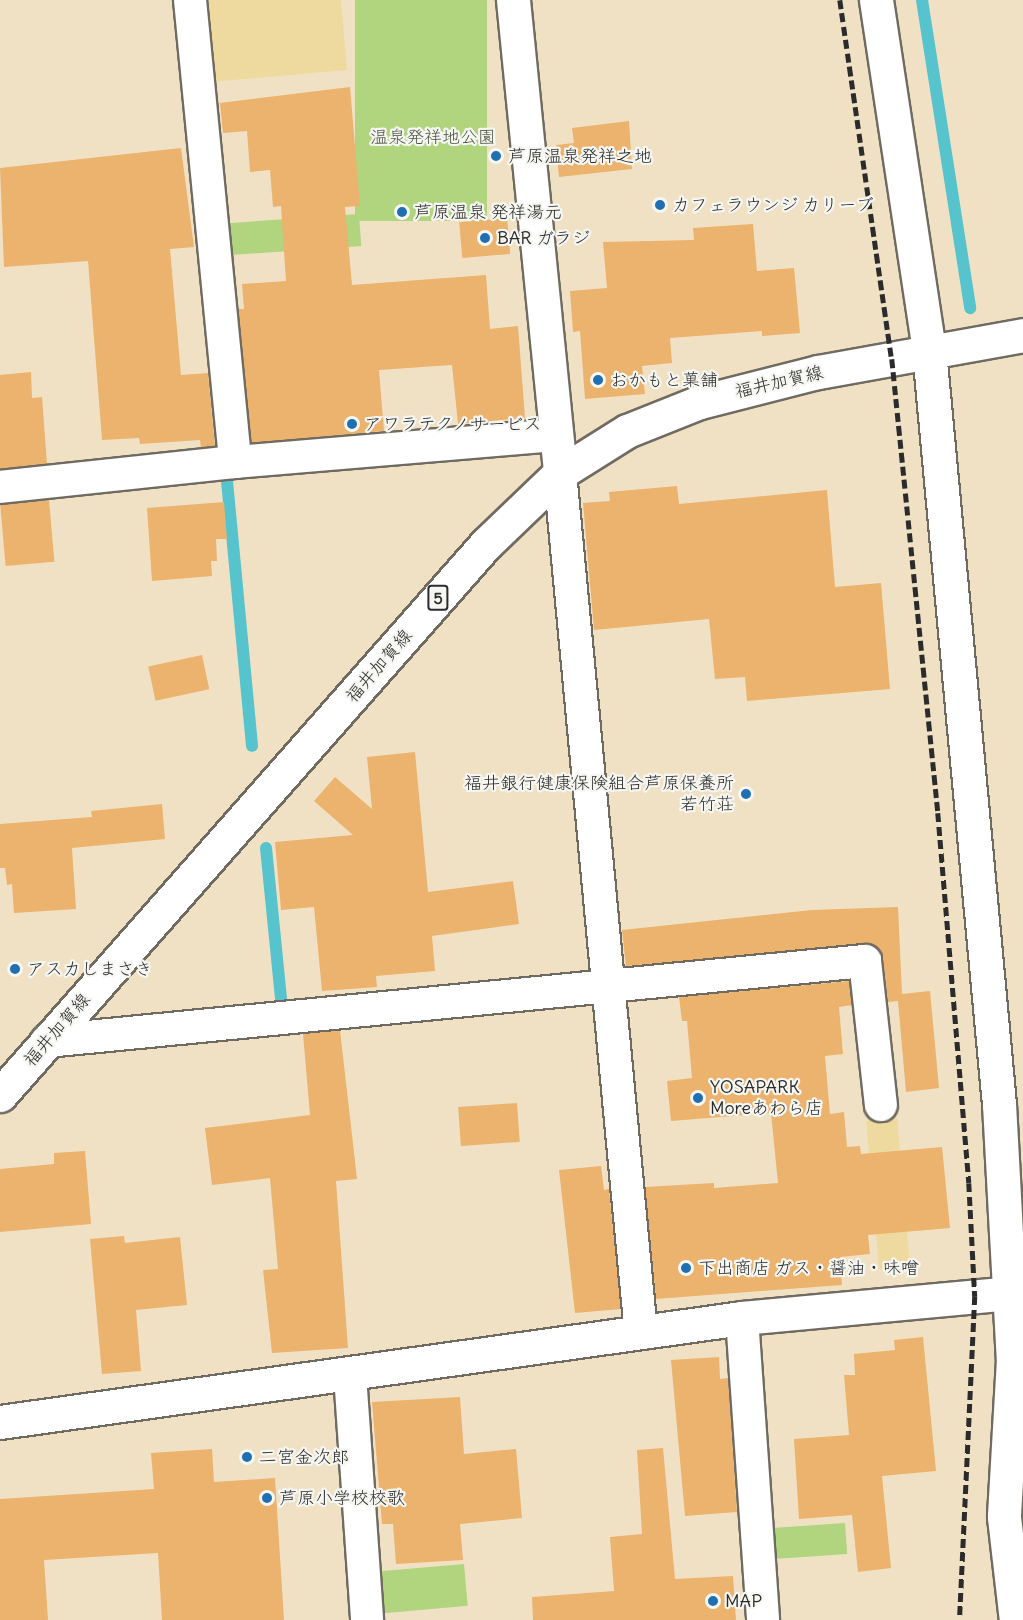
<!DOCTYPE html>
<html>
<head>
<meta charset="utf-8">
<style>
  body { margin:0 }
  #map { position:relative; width:1023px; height:1620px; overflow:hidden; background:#f0e1c4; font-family:Delius,"Klee One",sans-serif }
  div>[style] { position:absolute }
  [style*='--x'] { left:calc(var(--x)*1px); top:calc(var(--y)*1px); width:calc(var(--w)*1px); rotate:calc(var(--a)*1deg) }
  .green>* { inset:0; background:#b0d57e; transform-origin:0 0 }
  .sand>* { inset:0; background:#eeda9e; transform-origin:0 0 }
  .stream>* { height:12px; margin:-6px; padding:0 6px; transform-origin:6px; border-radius:6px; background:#56c3cd }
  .building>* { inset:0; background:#ebb36d; transform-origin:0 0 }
  .roads { filter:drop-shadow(2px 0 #706b61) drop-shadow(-2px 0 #706b61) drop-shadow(0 2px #706b61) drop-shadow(0 -2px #706b61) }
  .street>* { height:32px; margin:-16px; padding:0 16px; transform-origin:16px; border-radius:16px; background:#fff }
  .secondary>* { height:33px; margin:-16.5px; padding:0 16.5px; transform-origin:16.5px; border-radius:16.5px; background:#fff }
  .primary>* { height:33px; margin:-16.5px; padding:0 16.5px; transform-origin:16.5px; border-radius:16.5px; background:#fff }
  .rail>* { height:4.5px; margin-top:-2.25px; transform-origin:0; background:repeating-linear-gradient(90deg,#2b2b2b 0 9px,transparent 0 13.5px) }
  .dots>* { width:16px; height:16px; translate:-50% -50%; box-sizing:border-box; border:3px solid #f6f6f2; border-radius:50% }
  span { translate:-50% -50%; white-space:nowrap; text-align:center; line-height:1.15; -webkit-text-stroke:4.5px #f6f6f2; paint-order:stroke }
  .shield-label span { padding:2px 4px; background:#f6f6f2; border:2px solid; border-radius:4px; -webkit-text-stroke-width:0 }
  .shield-label { font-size:16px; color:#2b2b2b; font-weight:700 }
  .park-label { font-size:18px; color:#4c5640 }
  .poi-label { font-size:18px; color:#2b2b2b }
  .left { translate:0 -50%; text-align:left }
  .right { translate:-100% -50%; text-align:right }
  .street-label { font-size:18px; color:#2b2b2b }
</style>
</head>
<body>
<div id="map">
  <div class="green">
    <i style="left:355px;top:0;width:132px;height:221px"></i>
    <i style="left:359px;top:214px;width:32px;height:131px;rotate:86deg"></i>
    <i style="left:845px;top:1523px;width:31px;height:73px;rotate:86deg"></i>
    <i style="left:464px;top:1564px;width:42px;height:84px;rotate:85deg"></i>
  </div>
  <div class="sand">
    <i style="clip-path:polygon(203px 0,341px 0,347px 70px,210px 82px)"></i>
    <i style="left:897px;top:1118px;width:149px;height:31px;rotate:85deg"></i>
  </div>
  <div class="stream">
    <i style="--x:922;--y:0;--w:312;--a:81.1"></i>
    <i style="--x:227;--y:481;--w:266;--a:84.6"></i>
    <i style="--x:266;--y:848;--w:151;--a:84.3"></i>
  </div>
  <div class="building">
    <i style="clip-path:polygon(350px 87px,360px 206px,345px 207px,352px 285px,486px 275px,490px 329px,518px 326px,525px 418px,458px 424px,452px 365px,379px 370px,384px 431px,251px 443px,238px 309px,244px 309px,242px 284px,286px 281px,281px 206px,273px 207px,270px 170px,250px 172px,247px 131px,223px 133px,220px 103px)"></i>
    <i style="clip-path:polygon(629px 121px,632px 169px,559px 177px,556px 145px,574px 143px,572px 128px)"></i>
    <i style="clip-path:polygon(181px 148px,194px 247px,170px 249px,181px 375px,208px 373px,215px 446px,201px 448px,200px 440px,140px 444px,139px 438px,102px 440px,88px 261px,4px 267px,0 168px)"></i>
    <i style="left:507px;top:218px;width:36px;height:48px;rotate:85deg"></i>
    <i style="clip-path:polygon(753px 224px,757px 271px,794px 268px,800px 333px,762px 336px,762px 331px,670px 338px,672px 363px,642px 366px,645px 394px,585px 399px,580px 331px,573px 332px,570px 291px,607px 288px,603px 242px,694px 240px,693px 228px)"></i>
    <i style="clip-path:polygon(31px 372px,32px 398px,42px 397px,47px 464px,0 469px,0 375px)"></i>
    <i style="clip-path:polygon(677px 486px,679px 504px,827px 490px,835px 587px,881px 583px,890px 689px,747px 701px,745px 677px,715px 679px,709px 619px,594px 630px,583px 503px,610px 501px,609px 492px)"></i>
    <i style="left:49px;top:500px;width:62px;height:49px;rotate:85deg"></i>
    <i style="clip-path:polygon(224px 502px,227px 539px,216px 539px,217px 561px,211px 561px,212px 576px,152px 581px,147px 508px)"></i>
    <i style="left:202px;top:655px;width:35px;height:55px;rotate:78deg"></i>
    <i style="clip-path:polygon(415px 752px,428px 892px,513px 881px,519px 924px,432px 936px,435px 971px,376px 976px,377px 987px,322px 991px,314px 907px,281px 910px,275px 842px,353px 835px,314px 801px,335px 777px,372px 809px,367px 757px)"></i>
    <i style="clip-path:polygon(162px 804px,165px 839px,72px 848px,76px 909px,14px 913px,12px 884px,7px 885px,5px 868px,0 868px,0 824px,92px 817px,91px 811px)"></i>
    <i style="clip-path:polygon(898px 907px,902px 994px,930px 991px,939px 1088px,906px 1092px,898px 1001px,888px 1002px,883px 958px,872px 944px,626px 966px,622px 930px,812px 910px)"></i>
    <i style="clip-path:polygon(849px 981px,852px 1005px,839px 1007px,843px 1054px,825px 1056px,830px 1114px,844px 1112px,847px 1147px,860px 1146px,861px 1154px,942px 1147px,950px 1228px,868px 1235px,870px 1254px,840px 1257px,842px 1285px,656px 1299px,645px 1187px,714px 1183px,714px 1188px,778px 1183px,771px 1113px,671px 1121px,667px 1081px,692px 1078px,687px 1021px,682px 1021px,679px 997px)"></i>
    <i style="clip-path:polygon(340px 1030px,357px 1179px,336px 1181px,348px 1348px,272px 1353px,263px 1270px,278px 1269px,270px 1178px,212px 1185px,205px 1128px,310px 1115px,303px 1034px)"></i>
    <i style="left:517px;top:1103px;width:39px;height:59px;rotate:86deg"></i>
    <i style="clip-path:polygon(85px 1151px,91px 1224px,0 1232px,0 1169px,54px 1164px,54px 1153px)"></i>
    <i style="clip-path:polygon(601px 1166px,604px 1190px,609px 1189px,621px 1309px,575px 1313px,559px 1170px)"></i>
    <i style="clip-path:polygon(124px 1236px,125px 1243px,180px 1237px,187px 1305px,136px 1310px,141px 1371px,102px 1374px,90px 1239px)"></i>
    <i style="clip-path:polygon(923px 1337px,936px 1471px,882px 1476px,891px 1568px,858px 1572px,852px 1515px,799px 1519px,794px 1439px,849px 1435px,844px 1375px,855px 1375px,854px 1354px,895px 1350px,894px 1340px)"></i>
    <i style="clip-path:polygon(719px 1357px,720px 1379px,728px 1378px,737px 1512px,685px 1516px,671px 1360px)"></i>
    <i style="clip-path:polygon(460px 1397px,464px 1454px,516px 1449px,522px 1518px,460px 1524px,463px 1560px,396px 1564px,393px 1524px,382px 1524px,372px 1402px)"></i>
    <i style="clip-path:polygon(663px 1448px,675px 1579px,733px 1576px,736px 1620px,533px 1620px,532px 1597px,614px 1591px,610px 1537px,642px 1534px,637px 1450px)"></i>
    <i style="clip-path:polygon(212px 1449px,214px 1482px,275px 1478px,284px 1620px,162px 1620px,158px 1553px,44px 1560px,48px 1620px,0 1620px,0 1499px,154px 1489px,151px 1453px)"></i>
  </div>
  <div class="roads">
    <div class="street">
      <i style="--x:190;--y:0;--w:464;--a:84.4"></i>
      <i style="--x:560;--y:473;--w:864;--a:84.62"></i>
      <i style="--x:0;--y:487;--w:236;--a:-6.1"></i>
      <i style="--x:235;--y:462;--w:320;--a:-4.8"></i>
      <i style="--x:47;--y:1041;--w:822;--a:-5.59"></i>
      <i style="--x:865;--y:961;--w:145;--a:83.7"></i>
      <i style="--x:742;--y:1318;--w:303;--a:86"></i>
      <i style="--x:350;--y:1375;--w:246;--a:86"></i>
    </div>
    <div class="secondary">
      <i style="--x:513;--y:0;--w:475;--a:84.3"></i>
      <i style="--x:876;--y:0;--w:355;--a:81.4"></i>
      <i style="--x:929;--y:351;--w:756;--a:84.69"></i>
      <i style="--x:999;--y:1104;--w:255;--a:86.9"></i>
      <i style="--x:1013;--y:1359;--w:158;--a:93.3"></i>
      <i style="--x:1004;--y:1517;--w:104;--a:83.4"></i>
      <i style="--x:0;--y:1422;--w:749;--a:-7.98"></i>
      <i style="--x:742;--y:1318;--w:282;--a:-5.3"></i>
    </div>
    <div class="primary">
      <i style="--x:0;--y:1095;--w:735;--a:-48.59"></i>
      <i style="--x:486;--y:544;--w:103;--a:-43.8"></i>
      <i style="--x:560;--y:473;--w:79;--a:-32.1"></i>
      <i style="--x:627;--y:431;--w:79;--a:-21.7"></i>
      <i style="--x:700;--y:402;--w:122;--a:-14.3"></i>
      <i style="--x:818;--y:372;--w:208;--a:-10.2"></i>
    </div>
  </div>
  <div class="rail">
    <i style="--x:840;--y:0;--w:363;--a:81.8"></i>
    <i style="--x:892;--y:359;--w:456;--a:84.2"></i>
    <i style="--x:938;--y:813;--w:371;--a:85.2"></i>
    <i style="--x:969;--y:1183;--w:113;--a:87"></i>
    <i style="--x:975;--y:1296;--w:324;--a:92.7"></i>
  </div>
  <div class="dots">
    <i style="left:496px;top:156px;background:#1f6fb2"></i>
    <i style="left:660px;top:205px;background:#1f6fb2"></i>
    <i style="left:402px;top:212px;background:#1f6fb2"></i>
    <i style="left:485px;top:238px;background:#1f6fb2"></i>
    <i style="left:598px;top:380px;background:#1f6fb2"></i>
    <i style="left:352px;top:424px;background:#1f6fb2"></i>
    <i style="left:746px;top:794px;background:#1f6fb2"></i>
    <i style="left:15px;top:969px;background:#1f6fb2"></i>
    <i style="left:698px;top:1098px;background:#1f6fb2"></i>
    <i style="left:686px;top:1268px;background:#1f6fb2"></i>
    <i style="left:247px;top:1457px;background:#1f6fb2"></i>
    <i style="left:267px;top:1498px;background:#1f6fb2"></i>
    <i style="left:713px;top:1601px;background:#1f6fb2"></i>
  </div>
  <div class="shield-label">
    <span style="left:438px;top:598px">5</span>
  </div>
  <div class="park-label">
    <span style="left:433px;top:137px">温泉発祥地公園</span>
  </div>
  <div class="poi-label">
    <span class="left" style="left:508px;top:156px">芦原温泉発祥之地</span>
    <span class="left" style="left:672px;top:205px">カフェラウンジ カリーブ</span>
    <span class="left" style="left:414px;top:212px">芦原温泉 発祥湯元</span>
    <span class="left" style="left:497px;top:238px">BAR ガラジ</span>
    <span class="left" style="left:610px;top:380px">おかもと菓舗</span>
    <span class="left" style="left:364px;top:424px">アワラテクノサービス</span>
    <span class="right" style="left:734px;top:794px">福井銀行健康保険組合芦原保養所<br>若竹荘</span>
    <span class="left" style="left:27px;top:969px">アスカしまさき</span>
    <span class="left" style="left:710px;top:1098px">YOSAPARK<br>Moreあわら店</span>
    <span class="left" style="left:698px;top:1268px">下出商店 ガス・醤油・味噌</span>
    <span class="left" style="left:259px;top:1457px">二宮金次郎</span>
    <span class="left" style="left:279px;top:1498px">芦原小学校校歌</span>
    <span class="left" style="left:725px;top:1601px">MAP</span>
  </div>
  <div class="street-label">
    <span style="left:779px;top:382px;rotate:-13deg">福井加賀線</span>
    <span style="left:379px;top:666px;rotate:-49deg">福井加賀線</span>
    <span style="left:57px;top:1030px;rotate:-49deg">福井加賀線</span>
  </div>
</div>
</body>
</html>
